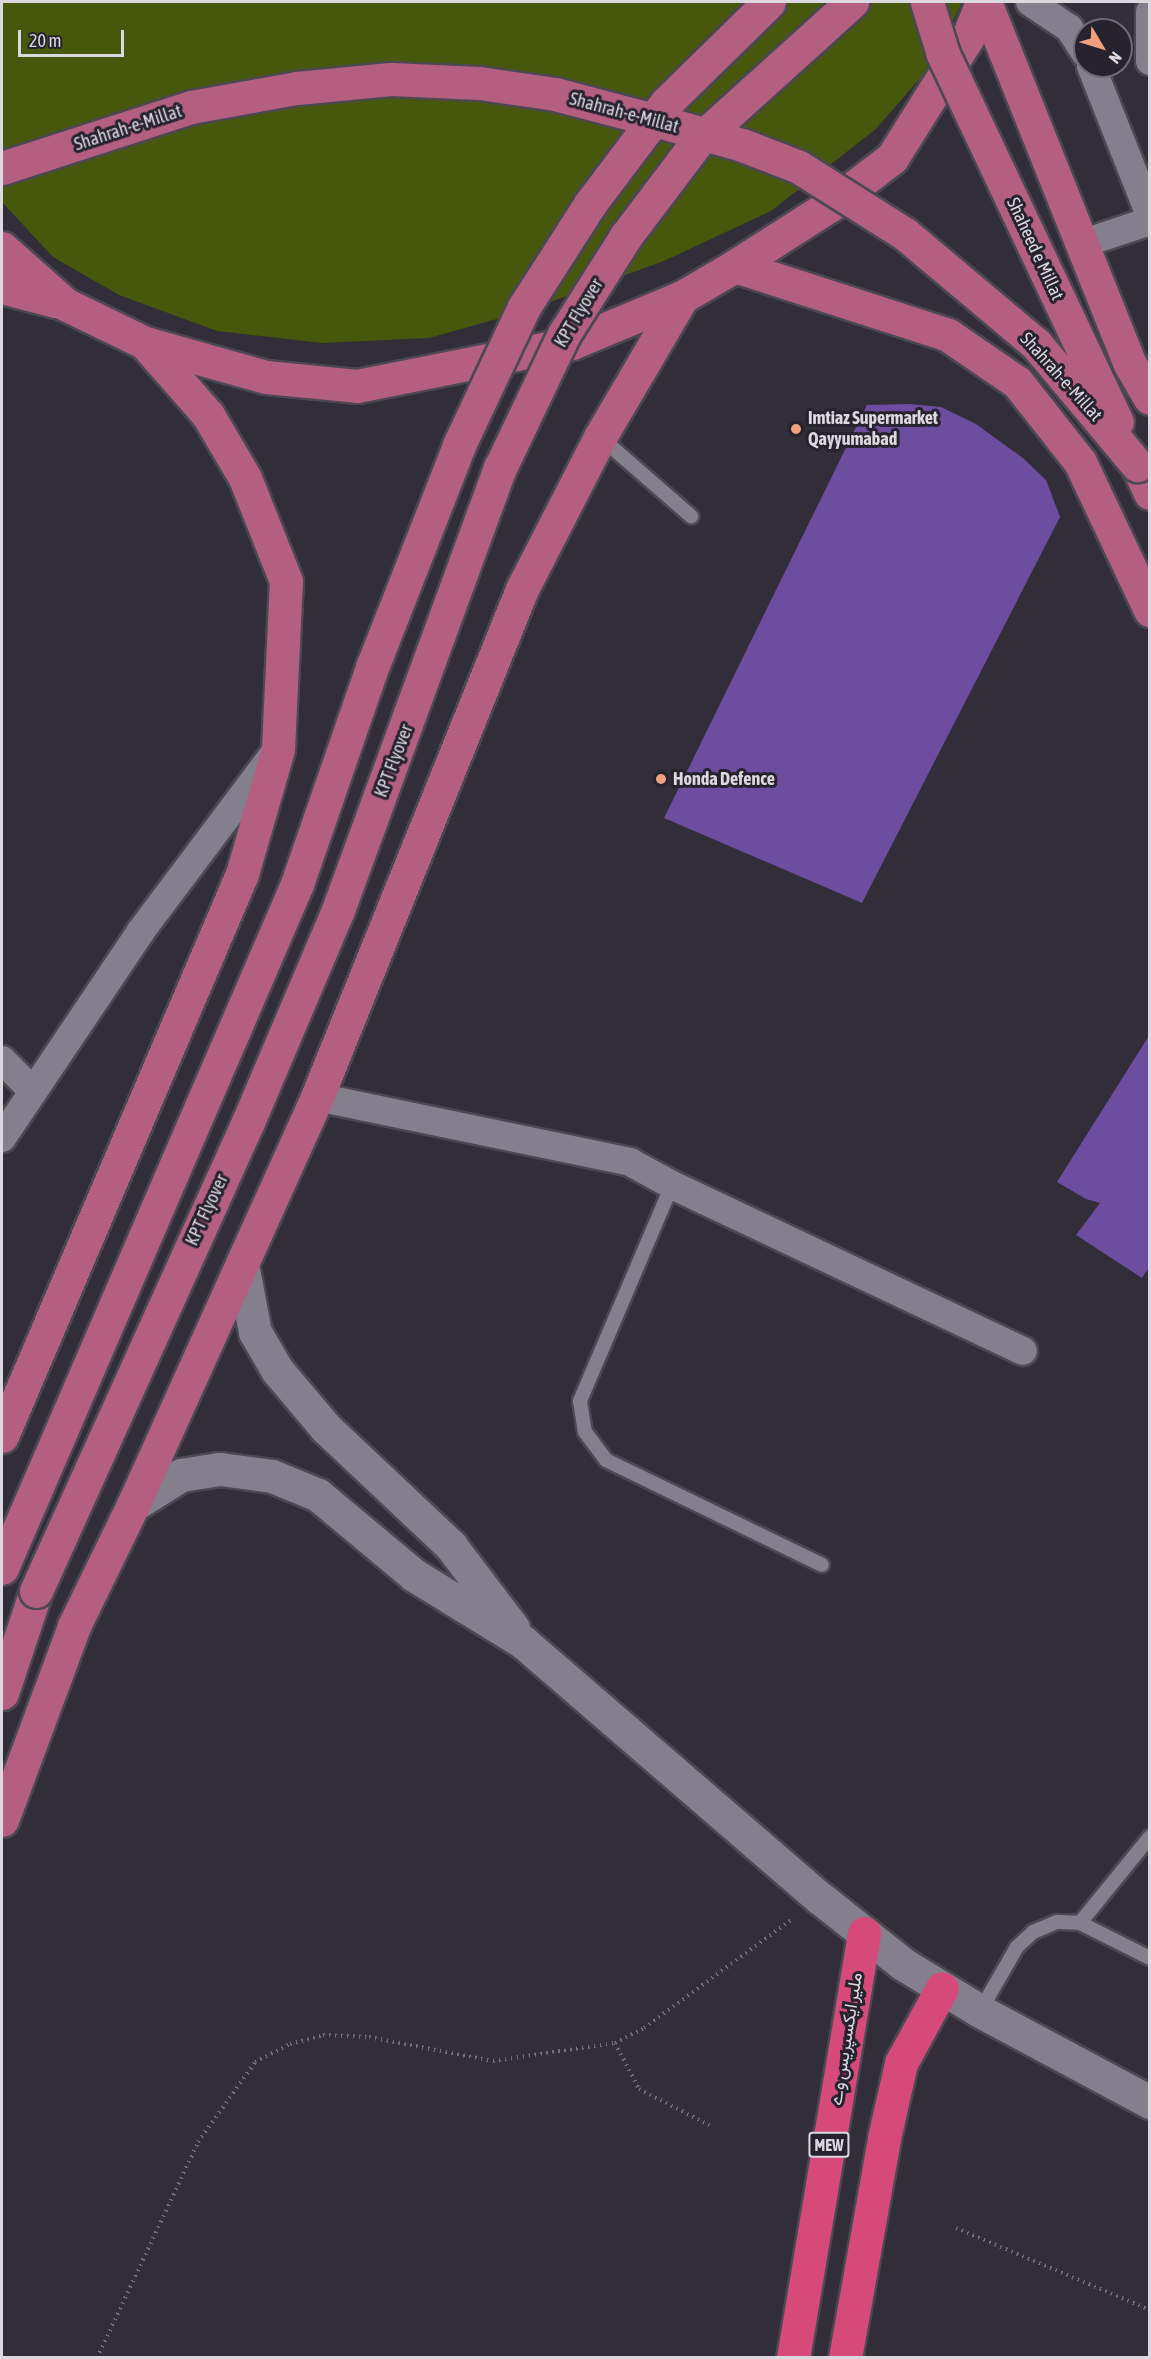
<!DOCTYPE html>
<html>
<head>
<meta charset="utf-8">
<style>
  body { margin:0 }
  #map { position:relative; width:1151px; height:2359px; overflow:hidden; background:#312d39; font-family:"Asap Condensed",Vazirmatn,sans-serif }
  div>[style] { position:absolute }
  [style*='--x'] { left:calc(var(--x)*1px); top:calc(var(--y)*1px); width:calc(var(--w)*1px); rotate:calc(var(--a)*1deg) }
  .green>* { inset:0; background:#47570b }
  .building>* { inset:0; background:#6c4d9f }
  .path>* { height:4px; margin-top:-2px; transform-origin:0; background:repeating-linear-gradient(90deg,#73707a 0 1.5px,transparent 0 6px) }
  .roads { filter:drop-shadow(2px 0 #4b4852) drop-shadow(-2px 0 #4b4852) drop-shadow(0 2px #4b4852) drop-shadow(0 -2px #4b4852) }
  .lane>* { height:14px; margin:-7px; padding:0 7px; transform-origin:7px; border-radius:7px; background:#837f8d }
  .street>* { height:28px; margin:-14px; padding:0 14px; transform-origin:14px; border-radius:14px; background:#837f8d }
  .secondary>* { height:33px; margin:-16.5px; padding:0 16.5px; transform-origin:16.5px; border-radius:16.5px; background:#837f8d }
  .primary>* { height:33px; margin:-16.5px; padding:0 16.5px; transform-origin:16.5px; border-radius:16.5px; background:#b45f80 }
  .highway>* { height:33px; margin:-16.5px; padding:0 16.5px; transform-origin:16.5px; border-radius:16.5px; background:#d54a78 }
  .bridges { filter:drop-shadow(2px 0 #4b4852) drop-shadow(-2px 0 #4b4852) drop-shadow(0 2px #4b4852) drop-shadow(0 -2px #4b4852) }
  .primary-bridge>* { height:33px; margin:-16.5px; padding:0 16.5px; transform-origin:16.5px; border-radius:16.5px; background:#b45f80 }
  .dots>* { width:16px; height:16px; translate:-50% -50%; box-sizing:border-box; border:3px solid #27232e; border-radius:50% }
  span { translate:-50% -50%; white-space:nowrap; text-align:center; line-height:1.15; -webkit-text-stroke:6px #27232e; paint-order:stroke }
  .shield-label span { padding:2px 4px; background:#27232e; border:2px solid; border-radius:4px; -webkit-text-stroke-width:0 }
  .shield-label { font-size:16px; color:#dbd8e0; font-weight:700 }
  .street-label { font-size:18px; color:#dbd8e0 }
  .poi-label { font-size:18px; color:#dbd8e0; font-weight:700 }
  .left { translate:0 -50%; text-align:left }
  .frame { position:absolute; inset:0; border:3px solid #dbd8e0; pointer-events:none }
  .north { position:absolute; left:1073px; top:18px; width:60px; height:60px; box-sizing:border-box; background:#27232e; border:2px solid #6f6b75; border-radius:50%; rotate:128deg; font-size:16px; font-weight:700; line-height:24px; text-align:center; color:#dbd8e0 }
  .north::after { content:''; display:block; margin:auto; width:21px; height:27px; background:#f2a17e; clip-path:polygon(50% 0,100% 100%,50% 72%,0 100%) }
  .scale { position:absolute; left:18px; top:30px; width:106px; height:27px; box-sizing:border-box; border:3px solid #dbd8e0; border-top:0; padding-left:8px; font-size:18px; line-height:21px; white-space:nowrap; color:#dbd8e0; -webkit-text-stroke:4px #27232e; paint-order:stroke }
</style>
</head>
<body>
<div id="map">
  <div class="green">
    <i style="clip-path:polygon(2px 2px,962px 2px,934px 62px,876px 129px,771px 211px,664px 261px,525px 311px,429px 338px,322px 343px,217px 331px,119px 295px,53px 257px,2px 202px)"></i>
  </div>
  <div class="building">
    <i style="clip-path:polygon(910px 404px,941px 407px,976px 424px,1023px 458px,1046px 480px,1060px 517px,862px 903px,664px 818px,867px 405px)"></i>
    <i style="clip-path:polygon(1150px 1034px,1150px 1266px,1142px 1278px,1076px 1235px,1100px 1203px,1086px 1199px,1057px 1182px)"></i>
  </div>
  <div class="path">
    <i style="--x:615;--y:2043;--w:33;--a:-27"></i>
    <i style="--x:644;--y:2028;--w:182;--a:-36.3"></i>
    <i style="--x:956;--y:2228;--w:211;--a:22.9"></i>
    <i style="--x:97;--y:2358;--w:238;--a:-64.9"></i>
    <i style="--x:198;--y:2142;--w:98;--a:-54.5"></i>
    <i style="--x:255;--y:2062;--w:39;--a:-27"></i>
    <i style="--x:290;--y:2044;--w:34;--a:-15"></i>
    <i style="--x:323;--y:2035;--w:46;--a:2.5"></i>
    <i style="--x:369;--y:2037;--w:126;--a:11"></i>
    <i style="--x:493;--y:2061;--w:123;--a:-8.4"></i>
    <i style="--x:615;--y:2043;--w:52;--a:62.4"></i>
    <i style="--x:639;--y:2089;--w:79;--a:27.2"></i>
  </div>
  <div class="roads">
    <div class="lane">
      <i style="--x:600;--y:437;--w:121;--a:41"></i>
      <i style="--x:672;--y:1185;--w:235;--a:113.1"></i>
      <i style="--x:580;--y:1401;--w:31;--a:81"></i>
      <i style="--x:585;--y:1432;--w:35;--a:53"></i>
      <i style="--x:606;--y:1460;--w:240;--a:25.9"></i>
      <i style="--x:1080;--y:1923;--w:111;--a:-50.9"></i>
      <i style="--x:980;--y:2011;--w:74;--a:-60"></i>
      <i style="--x:1017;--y:1947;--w:22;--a:-43"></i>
      <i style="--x:1033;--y:1932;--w:26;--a:-23"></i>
      <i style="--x:1057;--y:1922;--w:23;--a:2"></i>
      <i style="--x:1080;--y:1923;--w:78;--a:26.6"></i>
    </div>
    <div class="street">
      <i style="--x:1030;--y:2;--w:47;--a:33.7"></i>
      <i style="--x:1069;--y:28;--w:30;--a:57"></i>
      <i style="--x:1150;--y:12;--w:49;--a:90"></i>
      <i style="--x:1091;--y:66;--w:160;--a:68.4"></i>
      <i style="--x:1084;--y:243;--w:70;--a:-18.4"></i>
      <i style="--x:2;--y:1060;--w:42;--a:45"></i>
      <i style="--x:317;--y:1097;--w:320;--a:11.7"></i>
      <i style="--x:630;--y:1162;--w:48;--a:28.7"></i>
      <i style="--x:672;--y:1185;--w:388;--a:25.3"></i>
      <i style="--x:2;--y:1138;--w:249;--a:-56.1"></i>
      <i style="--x:141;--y:931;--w:220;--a:-53.1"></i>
    </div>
    <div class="secondary">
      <i style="--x:242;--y:1264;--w:69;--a:79.2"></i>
      <i style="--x:255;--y:1332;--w:44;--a:59.9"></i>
      <i style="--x:277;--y:1370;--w:76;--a:49.8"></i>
      <i style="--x:326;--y:1428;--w:172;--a:43.3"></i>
      <i style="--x:451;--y:1546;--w:103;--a:52.9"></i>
      <i style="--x:133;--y:1505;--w:57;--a:-32"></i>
      <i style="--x:181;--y:1475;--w:39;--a:-9"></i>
      <i style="--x:220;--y:1469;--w:52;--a:7.7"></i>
      <i style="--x:272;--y:1476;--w:50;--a:22.4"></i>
      <i style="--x:318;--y:1495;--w:125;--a:39.8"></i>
      <i style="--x:414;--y:1575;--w:128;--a:31.6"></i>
      <i style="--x:523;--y:1642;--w:392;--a:40.8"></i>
      <i style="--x:820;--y:1898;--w:106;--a:38.5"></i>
      <i style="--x:903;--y:1964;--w:90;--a:31.4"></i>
      <i style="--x:980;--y:2011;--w:193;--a:28.2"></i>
    </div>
    <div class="primary">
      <i style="--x:985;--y:2;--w:390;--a:68.2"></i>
      <i style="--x:1130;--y:364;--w:39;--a:60"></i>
      <i style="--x:2;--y:248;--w:84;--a:41.6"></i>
      <i style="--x:65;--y:304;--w:89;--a:26"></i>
      <i style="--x:145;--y:343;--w:126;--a:15.7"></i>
      <i style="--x:266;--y:377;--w:91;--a:5.6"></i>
      <i style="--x:357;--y:386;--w:219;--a:-11.3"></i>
      <i style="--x:572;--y:343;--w:119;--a:-22.7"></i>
      <i style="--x:682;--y:297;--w:61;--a:-30.3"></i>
      <i style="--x:735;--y:266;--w:112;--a:-32.6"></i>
      <i style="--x:829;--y:206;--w:79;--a:-37.3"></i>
      <i style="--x:892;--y:158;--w:143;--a:-57.9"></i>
      <i style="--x:968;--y:37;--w:38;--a:-68"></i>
      <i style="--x:735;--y:266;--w:224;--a:17.9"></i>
      <i style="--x:948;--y:335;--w:83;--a:34.3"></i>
      <i style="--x:1017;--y:382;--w:102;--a:51.8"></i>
      <i style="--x:1080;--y:462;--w:164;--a:64.7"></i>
      <i style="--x:2;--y:287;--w:55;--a:14.8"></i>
      <i style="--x:1137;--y:465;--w:31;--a:65"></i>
      <i style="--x:2;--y:1436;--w:611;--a:-66.88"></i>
      <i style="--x:242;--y:874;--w:130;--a:-73.9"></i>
      <i style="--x:278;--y:749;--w:168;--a:-87.3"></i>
      <i style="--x:286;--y:581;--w:111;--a:-111.7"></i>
      <i style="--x:245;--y:478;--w:73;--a:-120.4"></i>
      <i style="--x:208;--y:415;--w:96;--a:-131.2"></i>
      <i style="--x:2;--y:1693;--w:108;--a:-71.6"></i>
      <i style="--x:2;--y:1820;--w:207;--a:-69.6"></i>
      <i style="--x:74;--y:1626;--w:135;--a:-64"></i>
      <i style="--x:133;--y:1505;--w:448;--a:-65.7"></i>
      <i style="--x:317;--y:1097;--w:548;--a:-68.02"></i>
      <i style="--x:522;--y:589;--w:171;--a:-62.8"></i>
      <i style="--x:600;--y:437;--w:162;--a:-59.6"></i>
    </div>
    <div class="highway">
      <i style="--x:793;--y:2358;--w:431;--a:-80.5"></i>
      <i style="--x:845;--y:2358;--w:223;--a:-79.9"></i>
      <i style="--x:884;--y:2138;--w:77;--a:-77.2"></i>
      <i style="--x:901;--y:2063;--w:85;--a:-61.3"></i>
    </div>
  </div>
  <div class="bridges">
    <div class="primary-bridge">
      <i style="--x:927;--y:2;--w:54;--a:72.9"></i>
      <i style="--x:943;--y:54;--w:407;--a:64.7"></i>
      <i style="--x:2;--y:168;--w:199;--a:-17.9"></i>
      <i style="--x:191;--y:107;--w:108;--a:-10.2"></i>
      <i style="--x:297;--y:88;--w:94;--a:-5.5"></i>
      <i style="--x:391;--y:79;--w:88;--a:2.6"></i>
      <i style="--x:479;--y:83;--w:77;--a:8.2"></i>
      <i style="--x:555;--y:94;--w:121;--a:14.8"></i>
      <i style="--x:672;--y:125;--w:73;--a:15.9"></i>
      <i style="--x:742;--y:145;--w:61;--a:21.1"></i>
      <i style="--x:799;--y:167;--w:125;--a:32.3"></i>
      <i style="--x:905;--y:234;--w:171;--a:40"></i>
      <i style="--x:1036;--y:344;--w:158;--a:50.1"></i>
      <i style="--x:2;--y:1568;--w:745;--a:-66.67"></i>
      <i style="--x:297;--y:884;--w:232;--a:-70.9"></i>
      <i style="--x:373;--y:665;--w:236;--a:-68.6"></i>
      <i style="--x:459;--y:445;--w:153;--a:-64.8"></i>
      <i style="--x:524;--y:307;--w:122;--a:-57.3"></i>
      <i style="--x:590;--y:204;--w:126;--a:-53"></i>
      <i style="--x:666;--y:103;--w:144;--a:-44.4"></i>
      <i style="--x:36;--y:1591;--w:515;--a:-65.68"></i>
      <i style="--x:248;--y:1122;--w:230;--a:-67"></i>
      <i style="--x:338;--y:910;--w:471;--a:-69.9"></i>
      <i style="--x:500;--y:468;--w:148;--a:-64.5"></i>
      <i style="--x:564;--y:334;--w:116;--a:-57.7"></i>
      <i style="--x:626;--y:236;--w:118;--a:-52.9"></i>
      <i style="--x:697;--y:142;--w:209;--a:-42.1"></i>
    </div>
  </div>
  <div class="dots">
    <i style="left:796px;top:429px;background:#f2a17e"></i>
    <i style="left:661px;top:779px;background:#f2a17e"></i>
  </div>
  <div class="shield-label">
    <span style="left:829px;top:2145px">MEW</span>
  </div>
  <div class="street-label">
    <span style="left:624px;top:113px;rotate:15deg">Shahrah-e-Millat</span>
    <span style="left:128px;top:128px;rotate:-18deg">Shahrah-e-Millat</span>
    <span style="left:1035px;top:249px;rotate:65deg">Shaheed e Millat</span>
    <span style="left:579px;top:313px;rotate:-59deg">KPT Flyover</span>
    <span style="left:1061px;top:377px;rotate:48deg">Shahrah-e-Millat</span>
    <span style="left:394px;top:761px;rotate:-69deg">KPT Flyover</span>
    <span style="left:207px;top:1210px;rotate:-65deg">KPT Flyover</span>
    <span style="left:846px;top:2039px;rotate:-81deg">ملیر ایکسپریس وے</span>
  </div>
  <div class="poi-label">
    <span class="left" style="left:808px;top:429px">Imtiaz Supermarket<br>Qayyumabad</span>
    <span class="left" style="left:673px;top:779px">Honda Defence</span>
  </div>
  <div class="frame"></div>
  <div class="north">N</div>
  <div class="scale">20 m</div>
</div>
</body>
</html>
